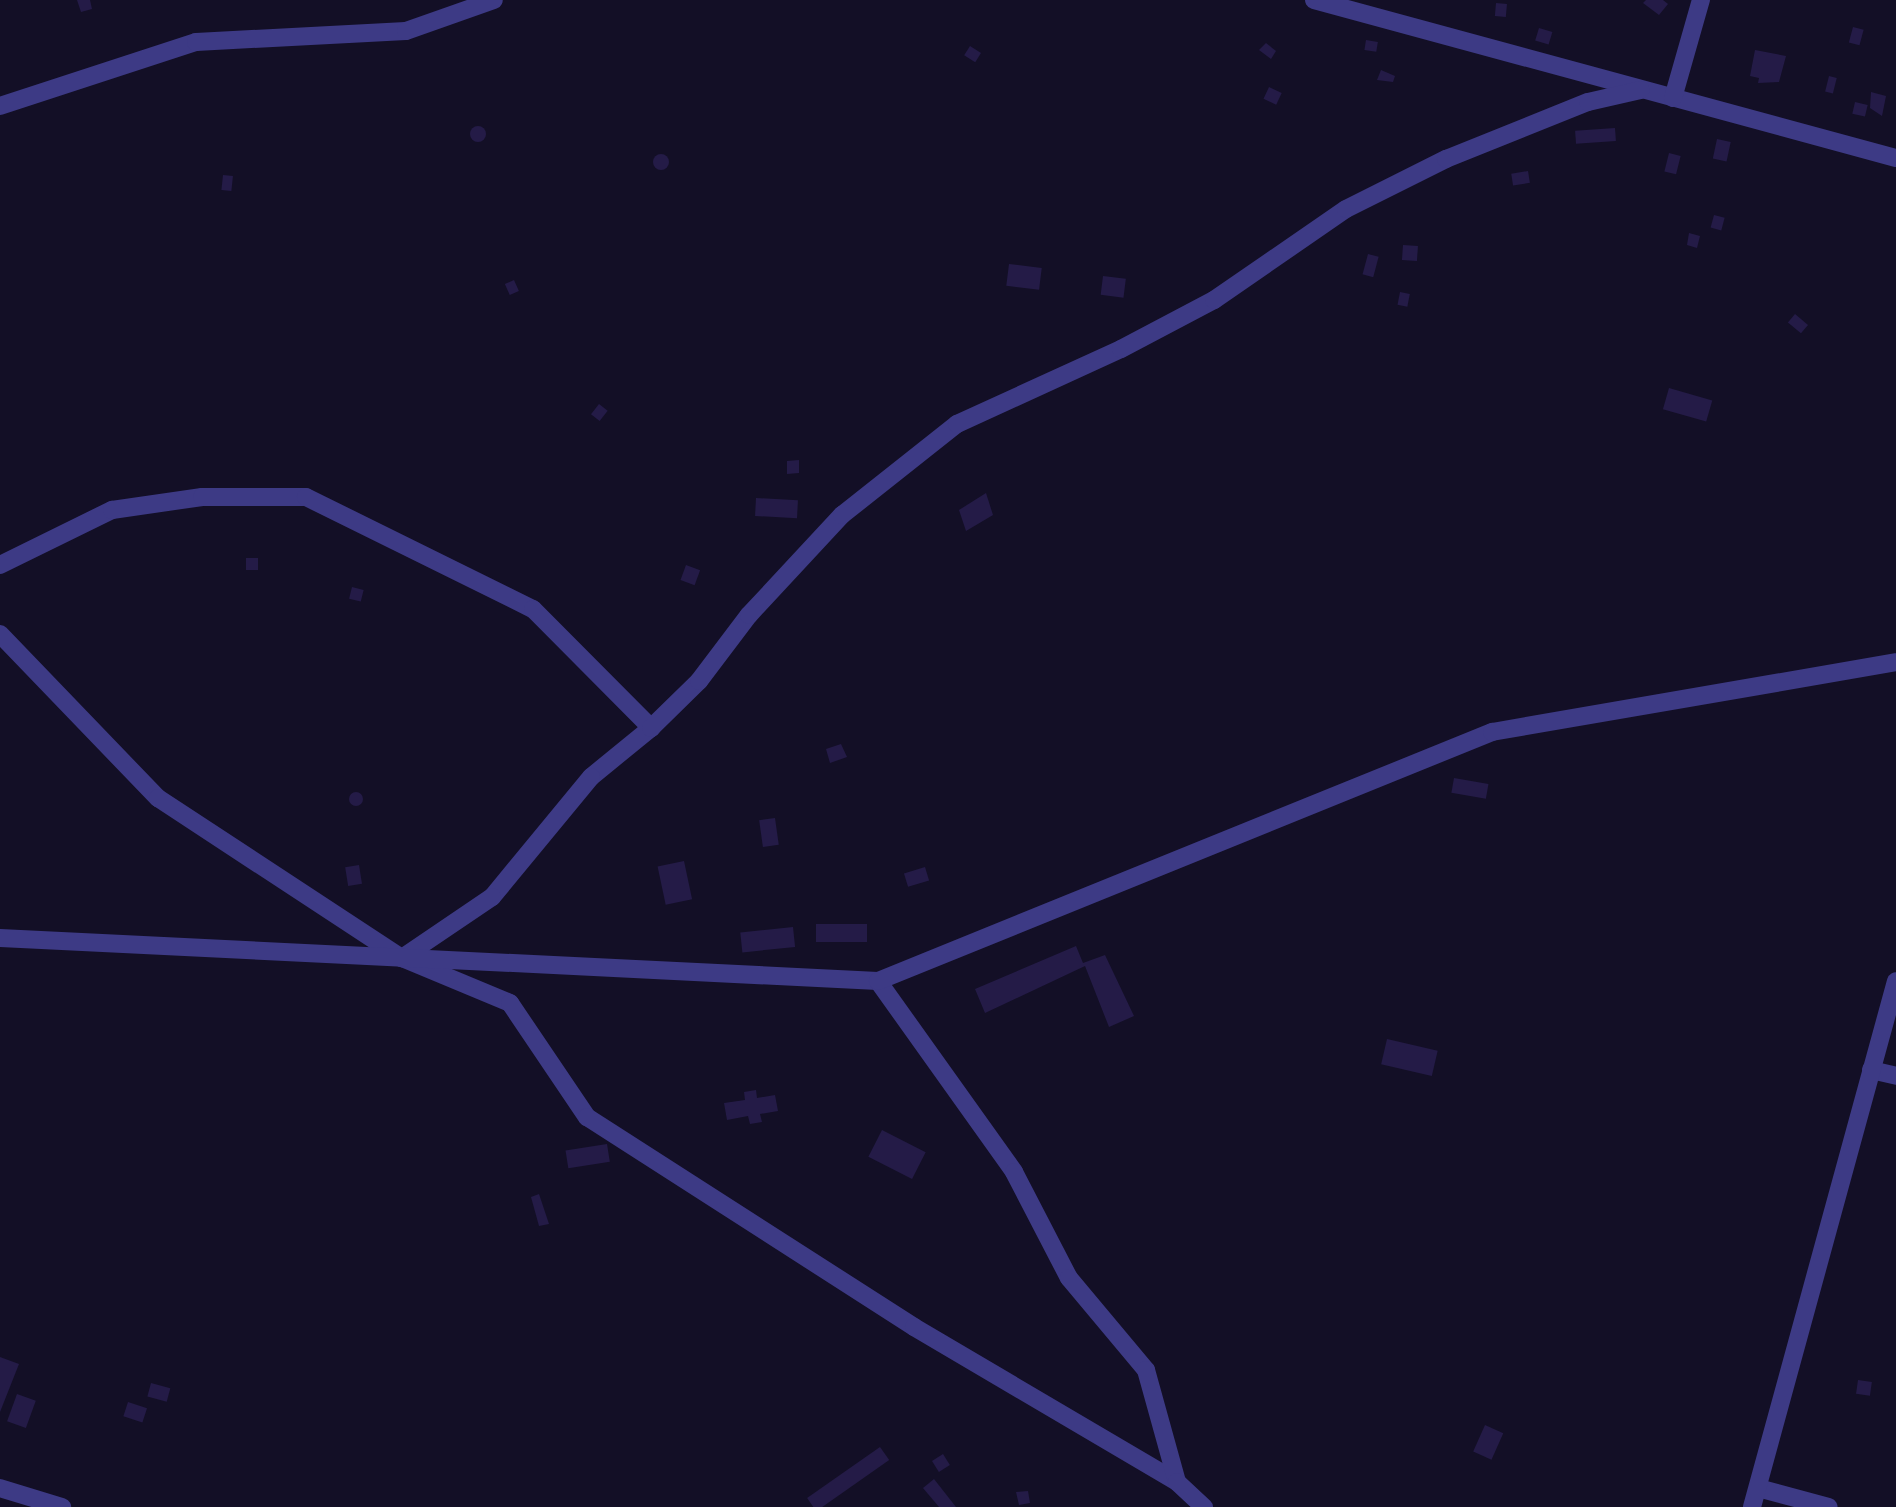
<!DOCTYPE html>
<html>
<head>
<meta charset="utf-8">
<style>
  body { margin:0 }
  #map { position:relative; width:1896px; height:1507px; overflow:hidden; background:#130f26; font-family:"Alegreya Sans",sans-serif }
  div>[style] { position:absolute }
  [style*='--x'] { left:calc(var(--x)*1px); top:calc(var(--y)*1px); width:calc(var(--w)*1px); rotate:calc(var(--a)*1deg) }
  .building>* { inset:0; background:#241b47; transform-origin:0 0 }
  .round { border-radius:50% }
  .minor>* { height:18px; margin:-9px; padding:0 9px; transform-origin:9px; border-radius:9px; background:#3d3a85 }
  span { translate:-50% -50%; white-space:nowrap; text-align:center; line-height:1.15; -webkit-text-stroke:5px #130f26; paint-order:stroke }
</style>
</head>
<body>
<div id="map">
  <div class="building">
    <i style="clip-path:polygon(77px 0,90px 0,92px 9px,81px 12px)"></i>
    <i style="clip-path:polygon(1646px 0,1663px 0,1668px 4px,1659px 15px,1643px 3px)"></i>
    <i style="left:1496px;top:3px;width:11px;height:13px;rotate:5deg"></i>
    <i style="left:1853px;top:27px;width:11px;height:16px;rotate:15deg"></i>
    <i style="left:1539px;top:28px;width:14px;height:13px;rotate:17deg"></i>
    <i style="left:1366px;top:40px;width:12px;height:10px;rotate:9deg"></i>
    <i style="clip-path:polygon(1266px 43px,1276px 51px,1271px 59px,1259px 50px)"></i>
    <i style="left:970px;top:46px;width:13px;height:11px;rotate:32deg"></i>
    <i style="clip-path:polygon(1755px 50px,1786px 56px,1779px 82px,1758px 83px,1759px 78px,1750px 76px)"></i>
    <i style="clip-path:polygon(1381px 70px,1395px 76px,1393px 82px,1377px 80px)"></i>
    <i style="left:1829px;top:76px;width:8px;height:16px;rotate:14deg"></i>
    <i style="left:1269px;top:87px;width:14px;height:13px;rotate:25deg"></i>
    <i style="clip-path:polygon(1871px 92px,1886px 96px,1882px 116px,1870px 108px)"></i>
    <i style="left:1855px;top:102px;width:13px;height:12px;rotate:13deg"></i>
    <i class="round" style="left:470px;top:126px;width:16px;height:16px"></i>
    <i style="left:1615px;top:128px;width:13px;height:40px;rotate:86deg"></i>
    <i style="left:1717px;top:139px;width:14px;height:20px;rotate:12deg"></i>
    <i style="left:1669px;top:153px;width:12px;height:19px;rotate:14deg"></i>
    <i class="round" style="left:653px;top:154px;width:16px;height:16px"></i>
    <i style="left:1528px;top:171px;width:12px;height:17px;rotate:81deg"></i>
    <i style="left:223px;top:175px;width:10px;height:15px;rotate:6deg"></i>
    <i style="left:1714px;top:215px;width:11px;height:13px;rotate:15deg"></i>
    <i style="clip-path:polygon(1689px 233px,1700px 236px,1697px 248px,1687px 245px)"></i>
    <i style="left:1403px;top:245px;width:15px;height:15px;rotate:4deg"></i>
    <i style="left:1368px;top:254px;width:11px;height:21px;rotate:15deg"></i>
    <i style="left:1009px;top:264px;width:33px;height:22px;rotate:7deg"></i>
    <i style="left:1103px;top:276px;width:23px;height:19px;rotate:7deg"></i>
    <i style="left:514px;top:280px;width:12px;height:10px;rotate:66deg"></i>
    <i style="left:1400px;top:292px;width:10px;height:13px;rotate:11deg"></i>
    <i style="left:1795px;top:314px;width:17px;height:11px;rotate:40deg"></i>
    <i style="left:1669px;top:388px;width:45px;height:22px;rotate:16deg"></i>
    <i style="left:599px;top:404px;width:11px;height:13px;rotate:38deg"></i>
    <i style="clip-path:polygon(799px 460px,799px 473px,787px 474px,787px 461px)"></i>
    <i style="clip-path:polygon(986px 493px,993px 515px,966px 531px,959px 510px)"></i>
    <i style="left:756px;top:498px;width:42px;height:18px;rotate:3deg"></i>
    <i style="left:246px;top:558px;width:12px;height:12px"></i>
    <i style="left:686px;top:565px;width:15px;height:16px;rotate:20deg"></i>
    <i style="left:352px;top:587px;width:12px;height:12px;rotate:14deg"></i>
    <i style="clip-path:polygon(841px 744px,847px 757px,830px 763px,826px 749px)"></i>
    <i style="left:1454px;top:778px;width:35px;height:15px;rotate:10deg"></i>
    <i class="round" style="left:349px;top:792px;width:14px;height:14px"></i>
    <i style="left:775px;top:818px;width:27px;height:16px;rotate:82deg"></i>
    <i style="left:684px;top:861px;width:39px;height:27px;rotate:78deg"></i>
    <i style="left:359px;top:865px;width:19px;height:14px;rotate:81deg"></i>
    <i style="left:925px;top:867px;width:14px;height:22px;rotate:73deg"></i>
    <i style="left:867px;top:924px;width:18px;height:51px;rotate:90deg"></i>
    <i style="left:793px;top:927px;width:20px;height:53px;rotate:84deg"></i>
    <i style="clip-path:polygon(1076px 946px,1083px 963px,1105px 955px,1134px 1016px,1109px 1027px,1085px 966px,985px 1013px,975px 989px)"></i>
    <i style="left:1387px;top:1039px;width:52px;height:26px;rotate:13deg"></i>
    <i style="clip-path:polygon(756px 1090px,757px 1098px,775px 1095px,778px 1111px,760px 1114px,762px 1122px,750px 1124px,748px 1116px,727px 1120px,724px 1103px,745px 1100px,744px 1092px)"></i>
    <i style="left:882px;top:1130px;width:49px;height:30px;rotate:27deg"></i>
    <i style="left:607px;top:1144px;width:18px;height:42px;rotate:81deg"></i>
    <i style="clip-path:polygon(539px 1194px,549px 1224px,539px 1226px,531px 1197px)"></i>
    <i style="clip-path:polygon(0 1357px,19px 1364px,0 1412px)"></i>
    <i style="left:1858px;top:1380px;width:14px;height:14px;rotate:8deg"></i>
    <i style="left:151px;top:1383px;width:20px;height:14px;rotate:15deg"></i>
    <i style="left:17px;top:1394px;width:20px;height:29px;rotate:20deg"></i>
    <i style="left:128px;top:1402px;width:20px;height:15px;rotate:18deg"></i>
    <i style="left:1485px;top:1425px;width:20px;height:29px;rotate:24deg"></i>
    <i style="left:880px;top:1447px;width:16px;height:89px;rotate:55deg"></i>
    <i style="left:943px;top:1454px;width:13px;height:13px;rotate:58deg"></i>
    <i style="clip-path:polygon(934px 1479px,956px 1507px,939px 1507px,923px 1488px)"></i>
    <i style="clip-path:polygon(1028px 1491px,1030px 1503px,1019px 1505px,1016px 1492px)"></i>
  </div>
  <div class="minor">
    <i style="--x:1314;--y:0;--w:603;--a:15.19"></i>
    <i style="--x:1673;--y:98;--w:102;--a:-74.1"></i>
    <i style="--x:0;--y:106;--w:206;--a:-18.1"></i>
    <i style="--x:196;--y:42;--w:210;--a:-3"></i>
    <i style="--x:406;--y:31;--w:93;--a:-19.4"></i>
    <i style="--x:0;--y:565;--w:125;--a:-26.2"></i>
    <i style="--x:112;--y:510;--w:91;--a:-8.2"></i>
    <i style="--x:202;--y:497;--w:104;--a:0"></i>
    <i style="--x:306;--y:497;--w:253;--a:26.3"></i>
    <i style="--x:533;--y:609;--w:168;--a:45.2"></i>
    <i style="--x:651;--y:728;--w:77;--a:140.8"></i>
    <i style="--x:591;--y:777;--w:156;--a:129.5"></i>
    <i style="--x:492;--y:897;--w:109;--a:145.9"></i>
    <i style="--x:0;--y:634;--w:228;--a:46.1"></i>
    <i style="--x:158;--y:798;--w:292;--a:33.3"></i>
    <i style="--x:402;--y:958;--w:117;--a:22.6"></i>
    <i style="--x:510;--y:1003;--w:138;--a:56"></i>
    <i style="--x:587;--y:1117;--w:389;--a:32.7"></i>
    <i style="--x:914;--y:1327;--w:305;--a:30.5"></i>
    <i style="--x:651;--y:728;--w:67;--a:-44.4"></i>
    <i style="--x:699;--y:681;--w:83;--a:-52.9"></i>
    <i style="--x:749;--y:615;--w:137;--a:-47.1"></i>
    <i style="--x:842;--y:515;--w:147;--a:-38.4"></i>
    <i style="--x:957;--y:424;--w:180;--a:-24.6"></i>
    <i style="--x:1121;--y:349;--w:105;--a:-27.8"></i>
    <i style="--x:1214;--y:300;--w:160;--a:-34.6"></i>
    <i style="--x:1346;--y:209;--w:112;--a:-26.6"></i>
    <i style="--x:1446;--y:159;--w:153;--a:-21.9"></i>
    <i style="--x:1588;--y:102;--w:54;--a:-12.8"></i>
    <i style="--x:0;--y:938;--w:879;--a:2.8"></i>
    <i style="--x:878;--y:981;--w:234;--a:54.5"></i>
    <i style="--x:1014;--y:1172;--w:119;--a:62.6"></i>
    <i style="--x:1069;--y:1278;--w:120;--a:50.1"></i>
    <i style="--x:1146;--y:1370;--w:116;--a:74.5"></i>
    <i style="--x:1177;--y:1482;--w:37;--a:43"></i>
    <i style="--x:878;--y:981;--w:663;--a:-22.07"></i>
    <i style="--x:1492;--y:732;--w:410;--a:-9.8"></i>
    <i style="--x:1871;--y:1070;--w:26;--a:13"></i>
    <i style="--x:0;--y:1488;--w:65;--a:17"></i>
    <i style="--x:1758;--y:1488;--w:73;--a:15"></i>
    <i style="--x:1752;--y:1507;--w:545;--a:-74.69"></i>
  </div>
</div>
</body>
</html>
